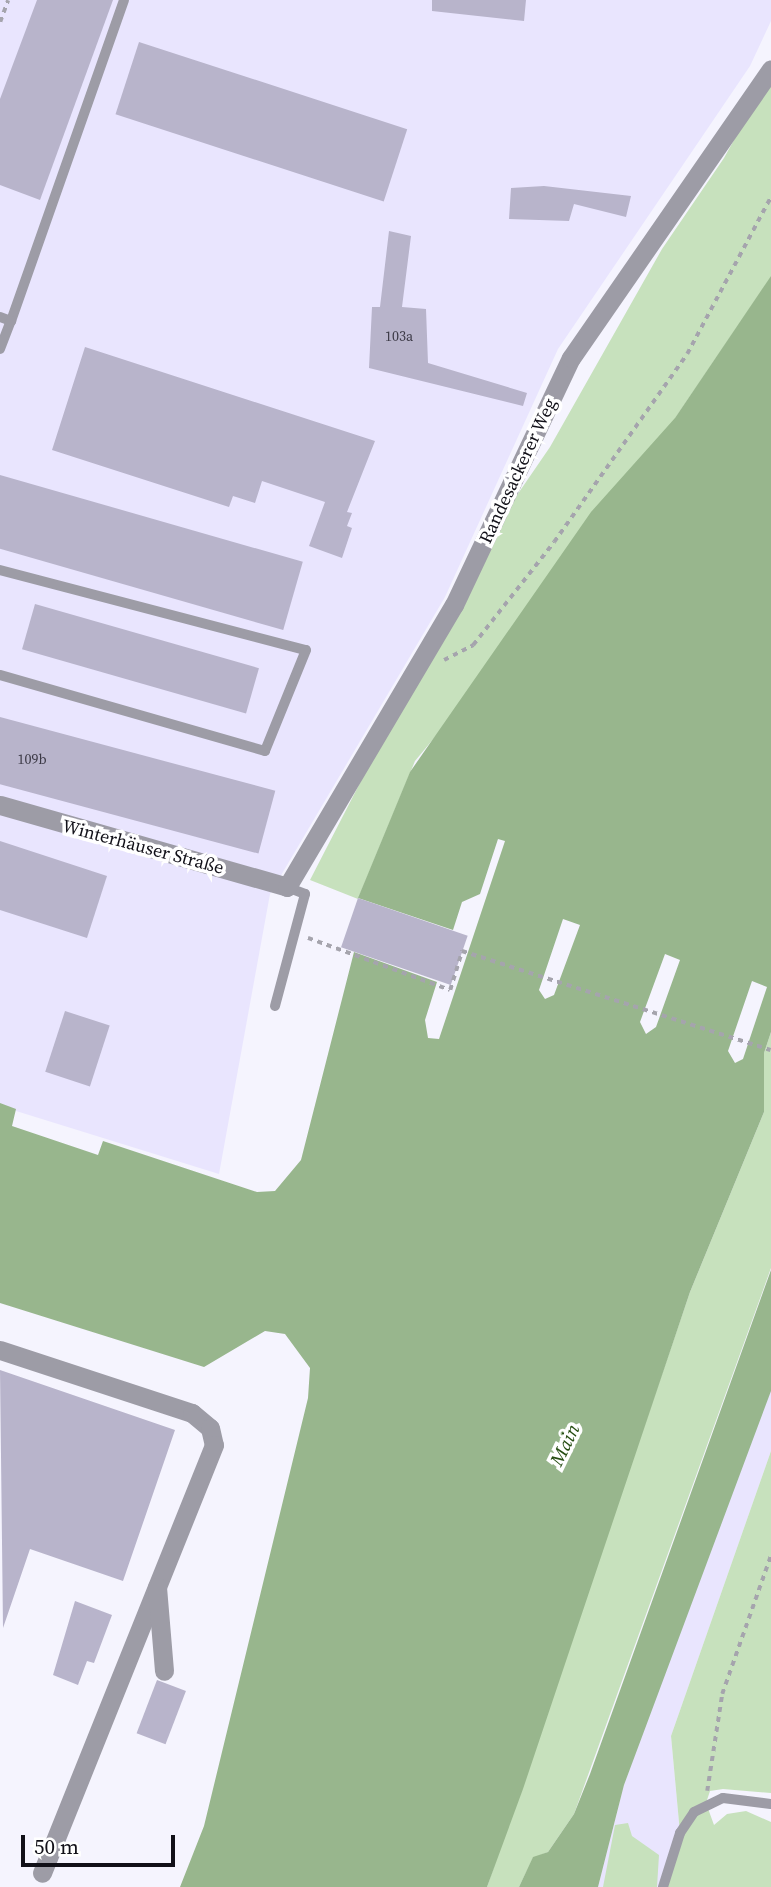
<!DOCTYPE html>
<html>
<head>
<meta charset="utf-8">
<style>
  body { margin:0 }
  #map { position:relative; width:771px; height:1887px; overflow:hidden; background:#f5f4fe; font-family:"Source Serif 4",serif }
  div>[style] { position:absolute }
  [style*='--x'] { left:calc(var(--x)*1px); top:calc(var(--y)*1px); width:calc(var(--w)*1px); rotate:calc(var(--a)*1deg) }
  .built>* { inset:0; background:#e9e5fe }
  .green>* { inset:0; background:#c7e1bd }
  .water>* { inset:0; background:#98b68d }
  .building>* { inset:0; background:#b8b4cb; transform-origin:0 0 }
  .path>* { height:3.5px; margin-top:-1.75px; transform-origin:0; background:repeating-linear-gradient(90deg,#a5a4ad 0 5px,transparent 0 10px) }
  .service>* { height:10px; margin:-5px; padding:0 5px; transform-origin:5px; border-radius:5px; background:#9d9ca6 }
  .minor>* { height:19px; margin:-9.5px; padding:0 9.5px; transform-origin:9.5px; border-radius:9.5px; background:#9d9ca6 }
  span { translate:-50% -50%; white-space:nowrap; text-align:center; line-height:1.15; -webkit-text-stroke:7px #fff; paint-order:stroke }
  .number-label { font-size:14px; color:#3b3945 }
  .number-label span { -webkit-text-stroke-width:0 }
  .street-label { font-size:18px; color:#111018 }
  .water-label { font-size:19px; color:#264d12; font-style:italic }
  .scale { position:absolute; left:21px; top:1835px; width:154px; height:32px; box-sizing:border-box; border:4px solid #111018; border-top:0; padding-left:9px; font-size:21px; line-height:24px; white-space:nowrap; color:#111018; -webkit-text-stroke:5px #fff; paint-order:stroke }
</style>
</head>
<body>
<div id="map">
  <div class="built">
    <i style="clip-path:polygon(0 0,771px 0,771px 21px,750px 66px,558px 349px,445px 597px,270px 894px,219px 1174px,0 1106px)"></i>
    <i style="clip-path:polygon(771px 1369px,771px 1451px,671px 1736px,680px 1833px,663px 1887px,598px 1887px,624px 1785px)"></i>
  </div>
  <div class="green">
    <i style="clip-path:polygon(771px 73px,771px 277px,676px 417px,602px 552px,511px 645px,415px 761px,358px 899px,310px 880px,482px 546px,550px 447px,662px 249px,724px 158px)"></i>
    <i style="clip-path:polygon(771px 1032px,771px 1268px,574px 1814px,548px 1852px,533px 1858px,519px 1887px,487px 1887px,690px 1292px,764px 1112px,764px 1053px)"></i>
    <i style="clip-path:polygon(771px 1451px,771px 1793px,723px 1789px,710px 1791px,706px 1803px,714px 1825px,727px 1814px,746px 1811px,771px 1822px,771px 1887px,663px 1887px,680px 1833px,671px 1736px)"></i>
    <i style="clip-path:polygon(628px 1823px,632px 1836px,659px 1855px,657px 1887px,603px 1887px,615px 1825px)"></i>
  </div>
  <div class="water">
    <i style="clip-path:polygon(evenodd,771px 276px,771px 1032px,764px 1053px,764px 1112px,690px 1292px,523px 1789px,487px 1887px,180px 1887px,204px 1826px,308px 1398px,310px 1368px,285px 1334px,265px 1331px,204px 1367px,0 1303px,0 1103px,16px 1109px,12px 1126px,98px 1155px,103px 1141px,257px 1192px,275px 1191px,301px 1160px,354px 952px,437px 982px,425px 1020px,428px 1038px,439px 1039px,505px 841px,498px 839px,480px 894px,462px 902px,453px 930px,358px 898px,410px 772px,591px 512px,675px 418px,771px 276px,563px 919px,580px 925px,554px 995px,545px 999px,539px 990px,563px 919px,771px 276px,665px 954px,680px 960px,656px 1027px,646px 1034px,640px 1022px,665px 954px,771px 276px,752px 981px,767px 987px,743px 1059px,735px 1063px,728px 1051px,752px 981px)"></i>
    <i style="clip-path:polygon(771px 1270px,771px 1391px,624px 1785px,598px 1887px,519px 1887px,533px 1857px,548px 1852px,574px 1814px,590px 1774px)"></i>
  </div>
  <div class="building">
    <i style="clip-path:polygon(37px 0,113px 0,40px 200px,0 185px,0 99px)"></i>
    <i style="clip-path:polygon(432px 0,526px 0,524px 21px,432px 11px)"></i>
    <i style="left:139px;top:42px;width:282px;height:76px;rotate:18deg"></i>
    <i style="clip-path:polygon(544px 186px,631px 196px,626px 217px,574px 204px,569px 221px,509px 219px,511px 188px)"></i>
    <i style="clip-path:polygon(389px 231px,411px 236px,402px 307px,426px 309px,428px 363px,527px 393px,523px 406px,369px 368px,372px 307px,380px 307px)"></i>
    <i style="clip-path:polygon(85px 347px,375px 441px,347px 512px,352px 513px,347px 526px,352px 528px,342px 558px,309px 546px,325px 502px,262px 481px,255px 503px,233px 496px,229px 507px,52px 450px)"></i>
    <i style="left:0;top:475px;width:315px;height:71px;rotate:16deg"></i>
    <i style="left:35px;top:604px;width:233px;height:47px;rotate:16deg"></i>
    <i style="left:0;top:717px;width:285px;height:65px;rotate:15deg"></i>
    <i style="clip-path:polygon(0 841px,107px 876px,87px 938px,0 910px)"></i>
    <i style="left:358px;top:898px;width:116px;height:52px;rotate:19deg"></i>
    <i style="left:65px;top:1011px;width:47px;height:64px;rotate:18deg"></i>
    <i style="clip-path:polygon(0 1370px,175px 1430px,123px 1581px,30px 1549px,3px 1628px)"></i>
    <i style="clip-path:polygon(75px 1601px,112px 1615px,94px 1663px,87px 1661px,78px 1685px,53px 1675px)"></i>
    <i style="left:157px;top:1680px;width:31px;height:57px;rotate:21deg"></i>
  </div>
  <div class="path">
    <i style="--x:0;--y:22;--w:23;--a:-70"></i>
    <i style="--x:444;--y:660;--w:33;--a:-27"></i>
    <i style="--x:473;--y:645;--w:131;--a:-51.8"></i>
    <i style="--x:554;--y:542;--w:230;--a:-54.7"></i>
    <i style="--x:687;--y:354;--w:178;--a:-61.9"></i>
    <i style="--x:308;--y:938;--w:151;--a:20.1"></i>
    <i style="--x:450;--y:990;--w:41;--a:-72.9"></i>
    <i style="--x:462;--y:951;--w:324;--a:17.8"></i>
    <i style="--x:707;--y:1791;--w:98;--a:-81.2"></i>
    <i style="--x:722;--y:1694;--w:147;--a:-70.6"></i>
  </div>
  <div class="service">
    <i style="--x:0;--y:317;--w:12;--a:20"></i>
    <i style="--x:11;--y:321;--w:340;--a:-70.6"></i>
    <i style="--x:0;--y:349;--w:30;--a:-69"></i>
    <i style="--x:0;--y:570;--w:316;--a:14.7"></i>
    <i style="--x:306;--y:650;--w:109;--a:112.1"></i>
    <i style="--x:265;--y:751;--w:276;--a:-164"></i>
    <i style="--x:275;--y:1006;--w:116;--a:-75"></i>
    <i style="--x:305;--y:894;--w:19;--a:-159"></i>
    <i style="--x:663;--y:1887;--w:57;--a:-72.5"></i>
    <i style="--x:680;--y:1833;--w:25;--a:-56"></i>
    <i style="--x:694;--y:1812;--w:32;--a:-26"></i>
    <i style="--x:723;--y:1798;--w:48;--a:7.1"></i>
  </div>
  <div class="minor">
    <i style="--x:0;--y:805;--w:298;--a:15.9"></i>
    <i style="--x:287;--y:887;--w:328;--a:-59.4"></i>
    <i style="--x:454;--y:605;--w:273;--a:-64.7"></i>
    <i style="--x:571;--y:358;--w:351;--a:-55.3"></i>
    <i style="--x:0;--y:1350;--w:202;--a:18.2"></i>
    <i style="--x:192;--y:1413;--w:23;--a:40"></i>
    <i style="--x:210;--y:1428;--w:17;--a:77"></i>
    <i style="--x:214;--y:1445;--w:461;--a:111.9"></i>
    <i style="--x:157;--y:1587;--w:84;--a:85.2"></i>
  </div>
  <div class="number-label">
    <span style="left:399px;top:336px">103a</span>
    <span style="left:32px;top:759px">109b</span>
  </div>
  <div class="street-label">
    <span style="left:518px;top:471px;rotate:-65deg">Randesackerer Weg</span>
    <span style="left:143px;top:847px;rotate:15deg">Winterhäuser Straße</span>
  </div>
  <div class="water-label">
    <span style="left:565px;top:1445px;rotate:-64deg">Main</span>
  </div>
  <div class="scale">50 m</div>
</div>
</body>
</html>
